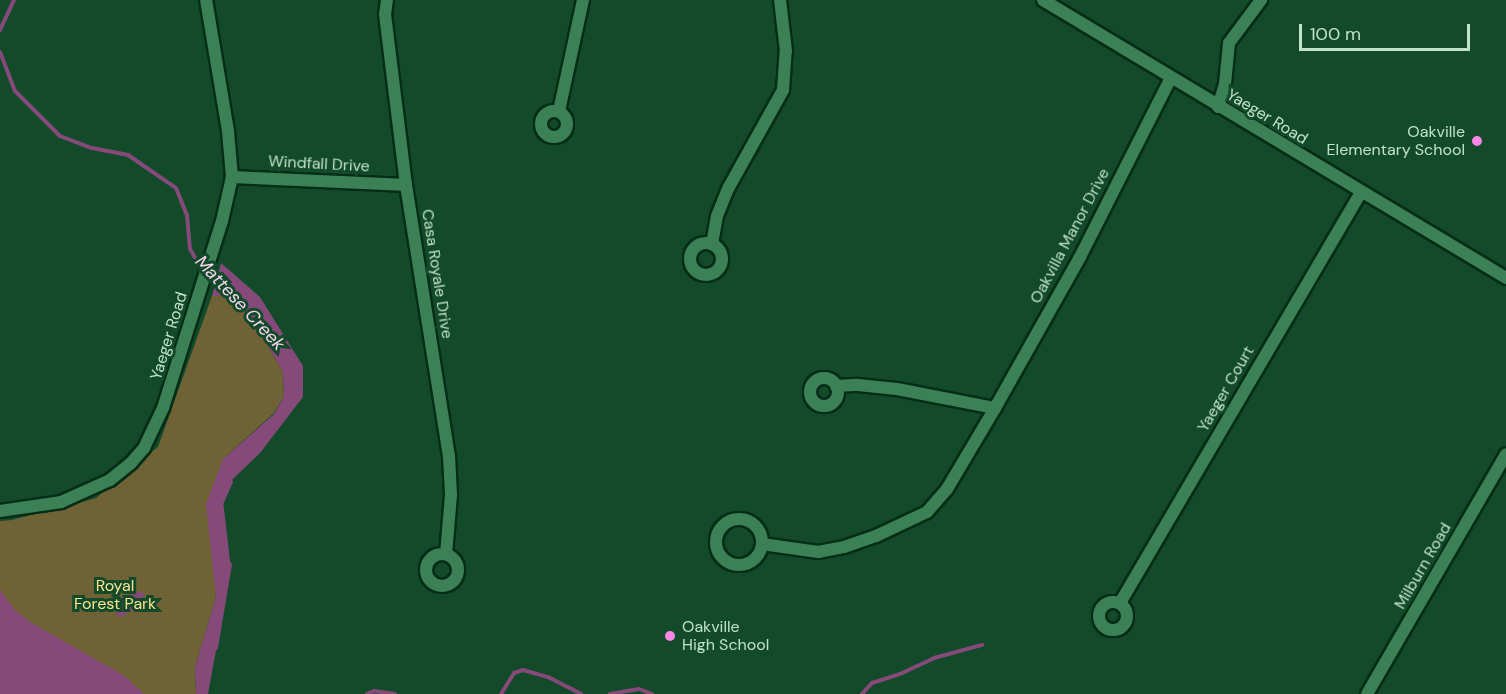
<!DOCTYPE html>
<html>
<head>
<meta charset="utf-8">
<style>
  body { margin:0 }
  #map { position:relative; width:1506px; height:694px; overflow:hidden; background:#124a2a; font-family:"DM Sans",sans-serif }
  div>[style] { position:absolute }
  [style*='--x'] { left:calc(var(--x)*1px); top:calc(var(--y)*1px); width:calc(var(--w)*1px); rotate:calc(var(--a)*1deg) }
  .green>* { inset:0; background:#6f6234 }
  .water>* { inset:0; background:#854a7a }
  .stream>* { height:4px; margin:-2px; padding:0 2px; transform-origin:2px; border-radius:2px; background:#854a7a }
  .roads { filter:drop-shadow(2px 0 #062d17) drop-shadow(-2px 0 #062d17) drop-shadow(0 2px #062d17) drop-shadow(0 -2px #062d17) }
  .minor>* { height:12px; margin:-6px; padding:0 6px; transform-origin:6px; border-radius:6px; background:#3b8155 }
  .minor>.ring { margin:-6px; padding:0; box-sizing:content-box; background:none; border:12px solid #3b8155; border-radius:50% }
  .dots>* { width:16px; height:16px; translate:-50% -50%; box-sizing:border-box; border:3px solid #124a2a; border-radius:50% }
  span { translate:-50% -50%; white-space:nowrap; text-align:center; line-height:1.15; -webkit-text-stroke:6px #124a2a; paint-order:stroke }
  .street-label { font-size:16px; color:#c0e2c9 }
  .poi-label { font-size:16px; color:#c0e2c9 }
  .right { translate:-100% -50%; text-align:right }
  .left { translate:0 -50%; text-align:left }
  .park-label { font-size:16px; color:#fbe28f }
  .water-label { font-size:18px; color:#f9d6f1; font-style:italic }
  .scale { position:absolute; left:1299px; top:24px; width:171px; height:27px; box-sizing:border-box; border:3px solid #c0e2c9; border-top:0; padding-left:8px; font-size:18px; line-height:21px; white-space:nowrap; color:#c0e2c9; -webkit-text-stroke:4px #124a2a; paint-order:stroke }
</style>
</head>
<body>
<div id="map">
  <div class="green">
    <i style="clip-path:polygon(212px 296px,224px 296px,251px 317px,283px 372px,284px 396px,274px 413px,223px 459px,214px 567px,216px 597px,195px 668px,196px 694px,0 694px,0 521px,12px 520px,96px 498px,158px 447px)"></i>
  </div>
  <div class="water">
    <i style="clip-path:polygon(221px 263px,260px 297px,303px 366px,303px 397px,260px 453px,232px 480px,223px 500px,231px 569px,208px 694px,196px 694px,195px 668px,216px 597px,206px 504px,223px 459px,274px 414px,284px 396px,283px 372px,251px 317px,224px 296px,212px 296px)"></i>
    <i style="clip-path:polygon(0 590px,14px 609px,30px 622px,123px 675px,144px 694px,0 694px)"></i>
    <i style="clip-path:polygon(142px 591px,146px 603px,134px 612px,128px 609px,126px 615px,117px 617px,113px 600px)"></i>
  </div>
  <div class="stream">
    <i style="--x:0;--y:30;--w:33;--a:-65"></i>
    <i style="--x:0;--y:52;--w:42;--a:69"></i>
    <i style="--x:15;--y:91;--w:64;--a:45"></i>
    <i style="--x:60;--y:136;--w:34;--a:21"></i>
    <i style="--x:92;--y:148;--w:37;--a:11"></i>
    <i style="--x:128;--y:155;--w:58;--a:34.5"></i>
    <i style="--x:176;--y:188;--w:29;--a:68"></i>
    <i style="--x:187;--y:215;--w:34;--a:85"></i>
    <i style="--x:190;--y:249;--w:14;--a:60"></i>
    <i style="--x:197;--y:261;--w:29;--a:38"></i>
    <i style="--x:222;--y:502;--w:22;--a:-66"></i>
    <i style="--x:216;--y:648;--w:85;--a:-80.5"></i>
    <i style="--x:367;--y:694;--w:8;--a:-23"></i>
    <i style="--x:374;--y:691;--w:21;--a:8"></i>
    <i style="--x:501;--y:694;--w:25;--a:-58"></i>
    <i style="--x:514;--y:673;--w:9;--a:-18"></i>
    <i style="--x:523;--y:670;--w:26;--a:16"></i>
    <i style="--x:548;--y:677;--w:37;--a:27"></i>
    <i style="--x:610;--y:694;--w:29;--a:-10"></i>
    <i style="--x:639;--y:689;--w:14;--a:21"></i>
    <i style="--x:862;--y:694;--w:15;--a:-48"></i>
    <i style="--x:872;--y:683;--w:29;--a:-18"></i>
    <i style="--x:900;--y:674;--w:38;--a:-25"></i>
    <i style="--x:934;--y:658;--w:50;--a:-15.2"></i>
  </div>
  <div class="roads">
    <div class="minor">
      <i style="--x:387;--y:0;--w:14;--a:98"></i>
      <i style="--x:385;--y:14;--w:172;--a:83"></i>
      <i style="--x:406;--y:185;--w:274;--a:81"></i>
      <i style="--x:449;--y:456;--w:39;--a:87"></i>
      <i style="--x:451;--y:495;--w:59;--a:94.8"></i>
      <i style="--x:1043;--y:0;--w:540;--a:30.98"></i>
      <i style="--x:1218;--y:107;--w:24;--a:-73"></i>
      <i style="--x:1225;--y:84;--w:41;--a:-84.4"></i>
      <i style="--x:1229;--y:43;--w:54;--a:-53.3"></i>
      <i style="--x:559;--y:111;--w:114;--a:-77.8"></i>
      <i class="ring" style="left:541px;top:111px;width:14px;height:14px"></i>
      <i style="--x:232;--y:177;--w:174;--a:2.6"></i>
      <i class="ring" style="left:690px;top:243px;width:20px;height:20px"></i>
      <i style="--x:712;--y:244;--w:28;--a:-80"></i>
      <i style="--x:717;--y:216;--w:31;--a:-68"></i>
      <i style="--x:729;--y:187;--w:111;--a:-60.9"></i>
      <i style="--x:783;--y:90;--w:39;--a:-86"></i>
      <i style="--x:786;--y:51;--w:51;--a:-96.7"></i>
      <i class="ring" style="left:810px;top:378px;width:16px;height:16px"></i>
      <i style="--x:836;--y:386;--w:22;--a:-3"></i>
      <i style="--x:858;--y:385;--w:39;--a:6"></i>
      <i style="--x:897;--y:389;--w:100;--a:11"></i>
      <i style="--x:0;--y:511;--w:62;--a:-8.4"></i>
      <i style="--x:61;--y:502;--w:54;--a:-24.2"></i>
      <i style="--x:110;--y:480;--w:27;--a:-39"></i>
      <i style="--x:131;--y:463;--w:20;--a:-49"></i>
      <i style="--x:144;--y:448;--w:44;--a:-64.6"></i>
      <i style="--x:163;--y:408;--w:196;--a:-72.5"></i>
      <i style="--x:222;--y:221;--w:45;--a:-77.2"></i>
      <i style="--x:232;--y:177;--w:46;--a:-95"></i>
      <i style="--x:228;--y:131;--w:133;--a:-99.5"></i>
      <i class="ring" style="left:716px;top:519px;width:34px;height:34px"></i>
      <i style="--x:762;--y:544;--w:57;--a:8.1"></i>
      <i style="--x:818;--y:552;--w:26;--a:-11"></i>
      <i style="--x:844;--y:547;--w:34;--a:-19"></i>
      <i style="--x:876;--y:536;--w:56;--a:-25.2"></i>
      <i style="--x:927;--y:512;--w:30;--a:-49"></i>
      <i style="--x:947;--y:489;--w:94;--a:-59.3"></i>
      <i style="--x:995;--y:408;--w:173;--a:-60.6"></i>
      <i style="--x:1080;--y:257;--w:201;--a:-63.1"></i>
      <i class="ring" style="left:426px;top:554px;width:20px;height:20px"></i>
      <i class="ring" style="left:1099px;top:602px;width:16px;height:16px"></i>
      <i style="--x:1120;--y:603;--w:476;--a:-59.6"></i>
      <i style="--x:1367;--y:694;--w:277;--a:-59.9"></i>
    </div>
  </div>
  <div class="dots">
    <i style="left:1477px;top:141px;background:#fa87e7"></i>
    <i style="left:670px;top:636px;background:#fa87e7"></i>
  </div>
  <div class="street-label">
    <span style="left:1267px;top:117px;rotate:31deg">Yaeger Road</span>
    <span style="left:319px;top:164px;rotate:3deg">Windfall Drive</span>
    <span style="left:1070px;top:236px;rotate:-62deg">Oakvilla Manor Drive</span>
    <span style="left:437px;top:274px;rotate:81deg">Casa Royale Drive</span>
    <span style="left:169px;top:336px;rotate:-73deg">Yaeger Road</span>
    <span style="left:1226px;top:389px;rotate:-60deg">Yaeger Court</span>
    <span style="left:1423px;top:566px;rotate:-60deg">Milburn Road</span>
  </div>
  <div class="poi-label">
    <span class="right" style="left:1465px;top:141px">Oakville<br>Elementary School</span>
    <span class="left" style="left:682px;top:636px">Oakville<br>High School</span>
  </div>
  <div class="park-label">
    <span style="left:115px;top:595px">Royal<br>Forest Park</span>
  </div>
  <div class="water-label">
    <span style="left:240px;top:303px;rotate:47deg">Mattese Creek</span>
  </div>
  <div class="scale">100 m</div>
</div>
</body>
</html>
